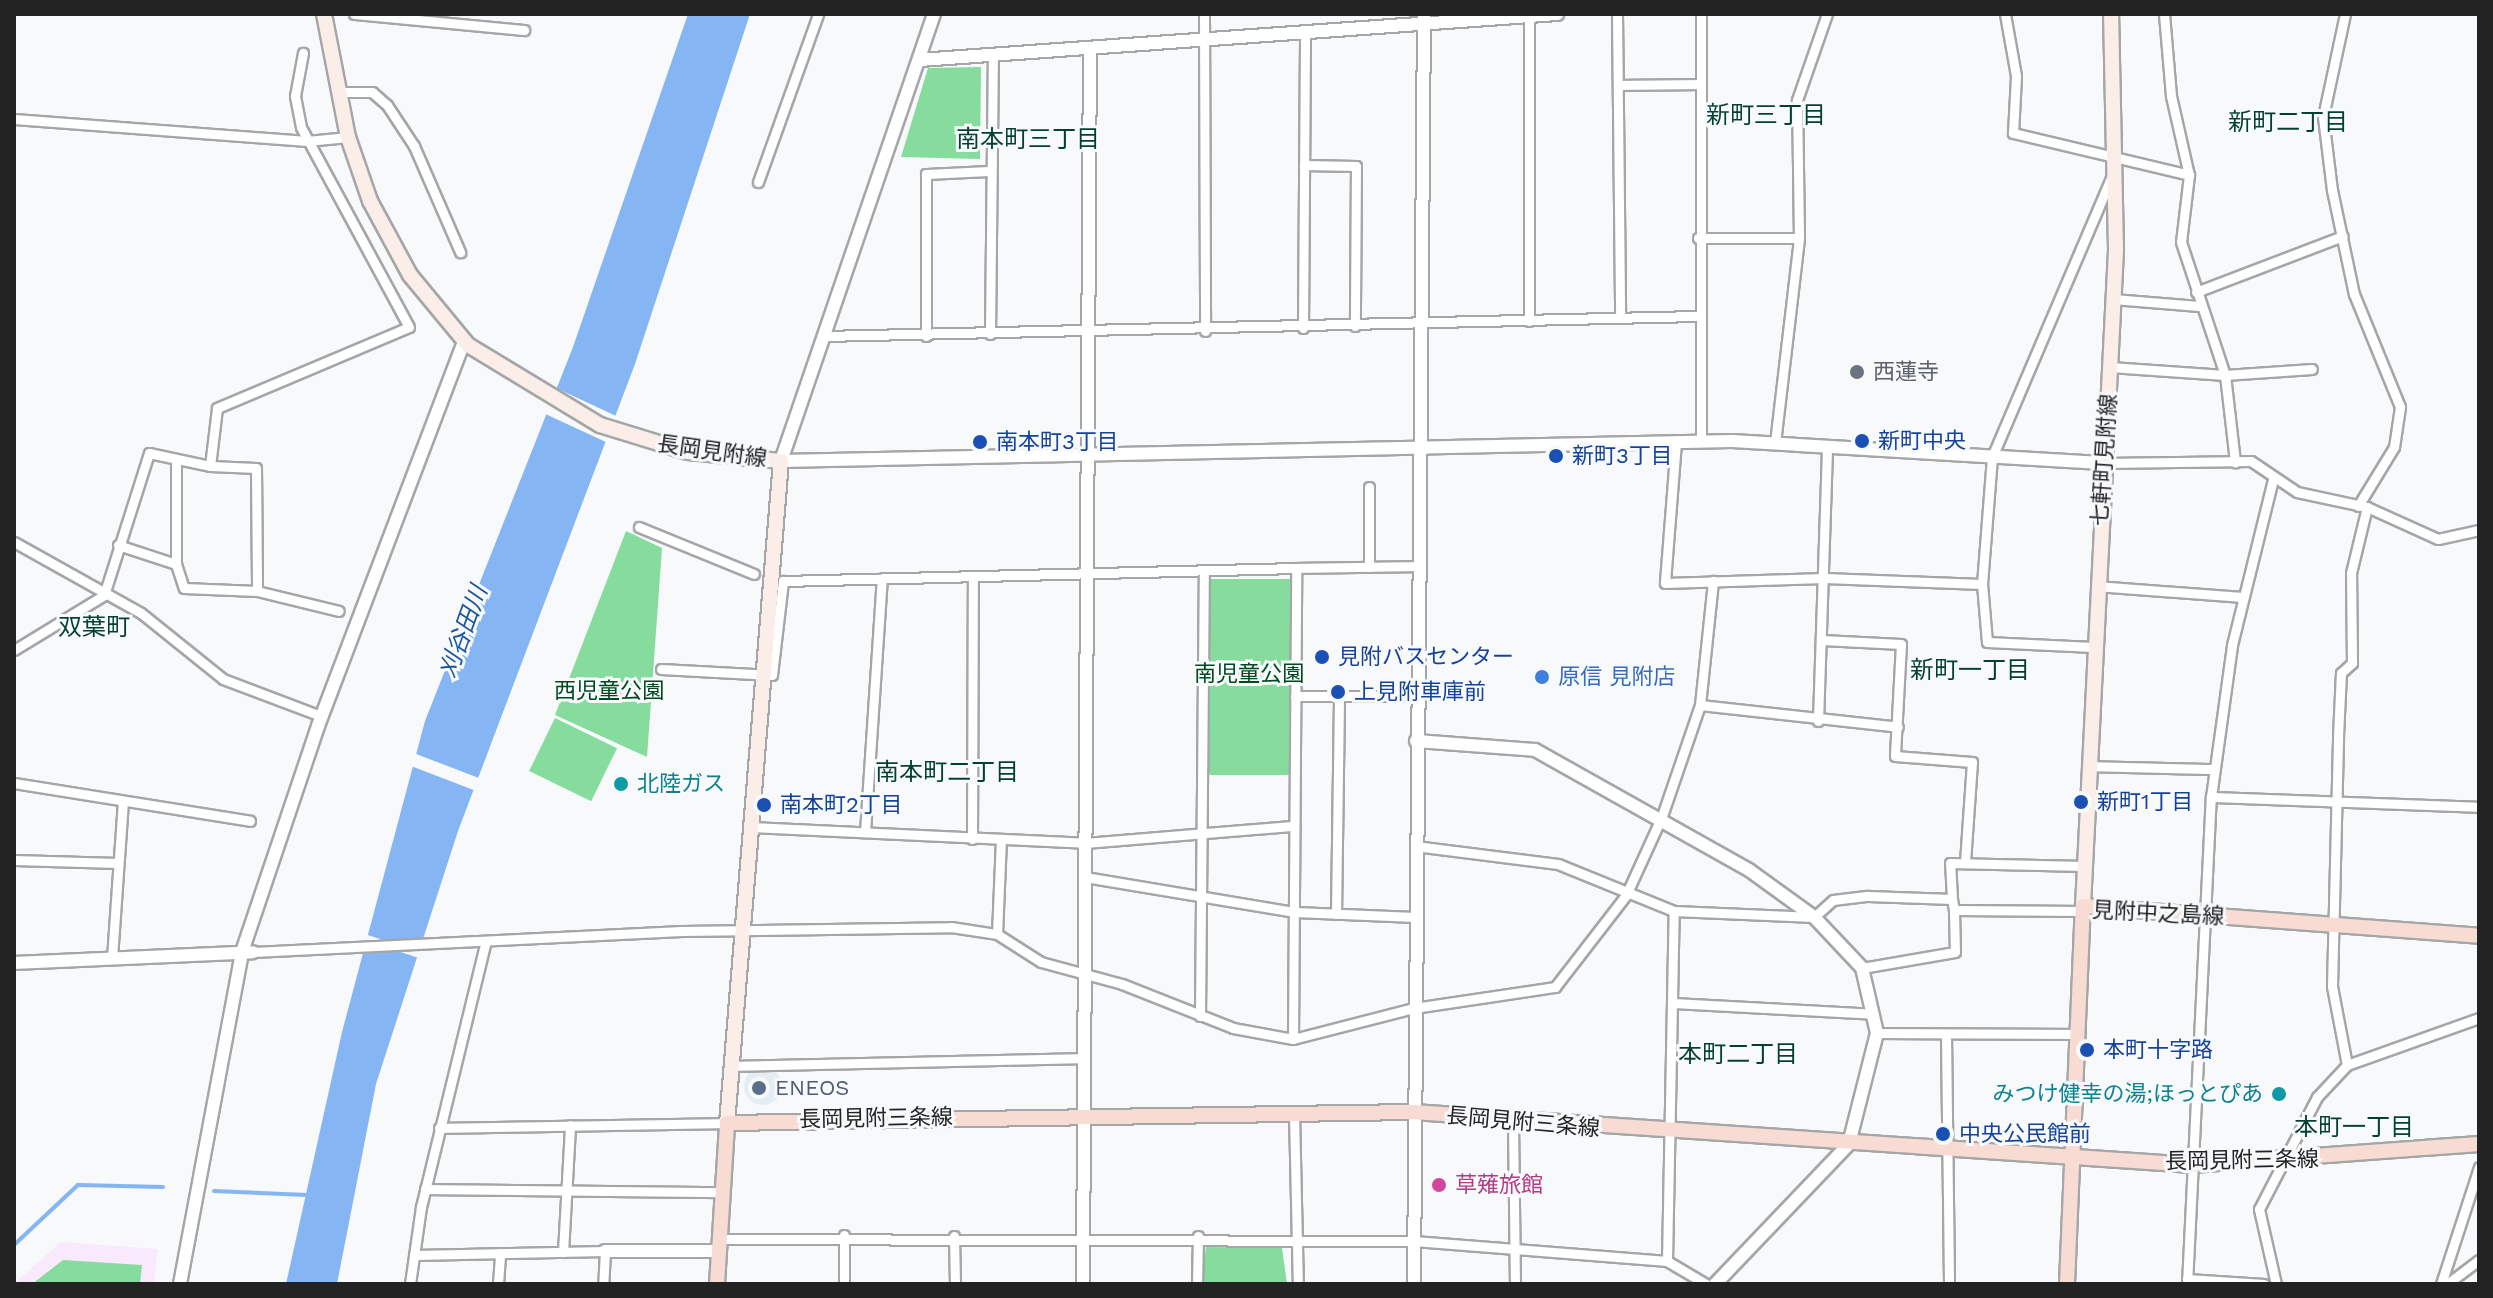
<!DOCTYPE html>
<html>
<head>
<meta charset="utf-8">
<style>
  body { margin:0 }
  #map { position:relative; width:2493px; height:1298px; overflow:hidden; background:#f7f9fb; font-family:"Work Sans","Noto Sans JP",sans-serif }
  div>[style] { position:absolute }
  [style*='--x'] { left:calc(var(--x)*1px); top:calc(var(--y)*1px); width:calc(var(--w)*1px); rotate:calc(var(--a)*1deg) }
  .built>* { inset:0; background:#e4edf4 }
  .round { border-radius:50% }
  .education>* { inset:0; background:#f9e9fc }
  .green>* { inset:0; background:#85dc9d; transform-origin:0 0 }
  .water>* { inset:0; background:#85b5f2 }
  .pier>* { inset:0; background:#f7f9fb; transform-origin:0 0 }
  .stream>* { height:4px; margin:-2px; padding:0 2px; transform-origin:2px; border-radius:2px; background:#85b5f2 }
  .roads { filter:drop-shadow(2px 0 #a4a6a8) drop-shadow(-2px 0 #a4a6a8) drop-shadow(0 2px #a4a6a8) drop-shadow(0 -2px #a4a6a8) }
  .minor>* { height:9px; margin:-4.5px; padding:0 4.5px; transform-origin:4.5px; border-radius:4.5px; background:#fff }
  .tertiary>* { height:12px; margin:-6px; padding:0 6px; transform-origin:6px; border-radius:6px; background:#fff }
  .secondary>* { height:14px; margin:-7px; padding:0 7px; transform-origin:7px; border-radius:7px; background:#fbeee9 }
  .primary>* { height:14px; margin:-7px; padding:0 7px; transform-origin:7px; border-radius:7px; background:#f8dcd3 }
  .dots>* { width:22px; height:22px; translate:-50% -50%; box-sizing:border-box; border:4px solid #f7f9fb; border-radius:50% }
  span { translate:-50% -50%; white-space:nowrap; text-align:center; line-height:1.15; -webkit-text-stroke:6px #f7f9fb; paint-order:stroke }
  .worship-label { font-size:22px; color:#5b616d }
  .left { translate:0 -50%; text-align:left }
  .transit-label { font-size:22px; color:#164399 }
  .street-label { font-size:22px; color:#232324 }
  .park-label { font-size:22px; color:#004820 }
  .shop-label { font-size:22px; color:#366cbe }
  .culture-label { font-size:22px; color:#0d838f }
  .right { translate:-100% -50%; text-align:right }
  .service-label { font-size:22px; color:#4e5e75 }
  .hotel-label { font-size:22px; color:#b23c85 }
  .neighbourhood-label { font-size:24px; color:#043f33 }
  .water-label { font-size:24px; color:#1c579c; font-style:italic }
  .frame { position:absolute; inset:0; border:16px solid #232324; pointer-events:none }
</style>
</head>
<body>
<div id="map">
  <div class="built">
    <i class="round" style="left:744px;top:1067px;width:38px;height:38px"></i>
  </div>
  <div class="education">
    <i style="clip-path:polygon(61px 1242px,158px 1249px,154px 1284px,14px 1284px)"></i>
  </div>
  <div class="green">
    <i style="clip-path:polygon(981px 67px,980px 159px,901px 157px,928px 68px)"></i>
    <i style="clip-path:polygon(626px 531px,662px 548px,647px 757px,555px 715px)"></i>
    <i style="clip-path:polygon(1208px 579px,1291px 579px,1289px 775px,1210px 775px,1206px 768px)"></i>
    <i style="left:555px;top:718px;width:69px;height:59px;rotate:26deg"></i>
    <i style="clip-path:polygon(1206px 1247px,1282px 1248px,1287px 1284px,1201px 1284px)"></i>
    <i style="clip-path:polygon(63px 1260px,142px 1265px,140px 1284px,32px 1284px)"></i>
  </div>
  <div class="water">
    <i style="clip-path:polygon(688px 14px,750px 14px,635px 364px,458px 831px,376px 1084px,337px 1284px,286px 1284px,342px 1032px,425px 721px,573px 347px)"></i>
  </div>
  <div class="pier">
    <i style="left:554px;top:387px;width:72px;height:28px;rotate:25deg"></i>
    <i style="left:411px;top:752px;width:77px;height:13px;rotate:21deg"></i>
    <i style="left:423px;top:953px;width:6px;height:66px;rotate:108deg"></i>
  </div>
  <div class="stream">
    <i style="--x:214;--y:1191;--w:93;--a:2.5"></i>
    <i style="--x:14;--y:1245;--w:88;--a:-43.2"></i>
    <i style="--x:78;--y:1185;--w:85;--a:1.3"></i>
  </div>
  <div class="roads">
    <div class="minor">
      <i style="--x:354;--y:14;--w:171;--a:5.4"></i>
      <i style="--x:1204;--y:14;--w:317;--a:89.8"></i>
      <i style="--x:1617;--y:14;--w:304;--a:89.4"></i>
      <i style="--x:2005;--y:14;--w:63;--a:79.9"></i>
      <i style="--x:2016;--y:76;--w:57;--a:93"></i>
      <i style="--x:2013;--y:133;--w:181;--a:13.4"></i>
      <i style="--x:2164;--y:14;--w:82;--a:85.1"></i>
      <i style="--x:2171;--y:96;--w:81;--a:77.2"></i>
      <i style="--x:2189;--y:175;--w:67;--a:96.8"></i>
      <i style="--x:2181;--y:242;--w:140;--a:71.7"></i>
      <i style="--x:2225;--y:375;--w:88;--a:83.4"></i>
      <i style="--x:2345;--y:14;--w:105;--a:102.1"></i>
      <i style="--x:2323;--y:117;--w:74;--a:83"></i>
      <i style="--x:2332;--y:190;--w:106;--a:78.1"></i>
      <i style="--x:2354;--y:294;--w:122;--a:67.8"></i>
      <i style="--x:2400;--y:407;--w:40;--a:98.5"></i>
      <i style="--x:2394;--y:447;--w:69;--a:121.4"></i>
      <i style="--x:1618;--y:85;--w:82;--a:-0.7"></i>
      <i style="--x:339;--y:92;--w:33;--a:0"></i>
      <i style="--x:372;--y:92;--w:20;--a:41"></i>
      <i style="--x:387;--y:105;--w:49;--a:56.6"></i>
      <i style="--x:414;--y:146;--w:116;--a:66.5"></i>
      <i style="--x:14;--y:119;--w:294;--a:4.3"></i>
      <i style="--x:307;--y:141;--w:41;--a:-5.6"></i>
      <i style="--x:1304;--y:165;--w:52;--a:1.1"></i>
      <i style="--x:1356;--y:166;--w:160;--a:90.4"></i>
      <i style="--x:758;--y:182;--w:178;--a:-70.3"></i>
      <i style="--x:1698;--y:238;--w:101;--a:0"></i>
      <i style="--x:2196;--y:292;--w:157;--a:-20.9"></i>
      <i style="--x:2113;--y:299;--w:86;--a:4.7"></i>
      <i style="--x:1529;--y:321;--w:305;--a:-90"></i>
      <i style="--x:1303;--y:328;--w:296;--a:-89.6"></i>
      <i style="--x:990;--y:334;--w:279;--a:-89.4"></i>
      <i style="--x:823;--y:336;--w:874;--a:-1.31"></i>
      <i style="--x:926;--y:336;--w:162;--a:-90"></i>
      <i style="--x:926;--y:174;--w:63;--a:-2.7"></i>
      <i style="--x:2110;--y:367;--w:115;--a:4"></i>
      <i style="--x:2225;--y:375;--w:87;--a:-3.9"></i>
      <i style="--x:1676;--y:442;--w:141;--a:94.5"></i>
      <i style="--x:1665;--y:583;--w:159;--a:-1.8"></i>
      <i style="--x:1824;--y:578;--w:158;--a:2.2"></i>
      <i style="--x:1701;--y:442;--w:428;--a:-90"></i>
      <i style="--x:1775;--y:443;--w:206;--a:-83.3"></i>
      <i style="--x:1799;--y:238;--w:138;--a:-90.8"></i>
      <i style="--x:1797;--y:100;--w:91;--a:-70.8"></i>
      <i style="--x:176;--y:460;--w:104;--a:90"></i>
      <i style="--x:176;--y:564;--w:25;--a:72"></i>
      <i style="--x:184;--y:588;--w:73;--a:2.4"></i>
      <i style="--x:257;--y:591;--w:84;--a:13.7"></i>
      <i style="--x:2105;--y:463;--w:146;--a:-0.8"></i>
      <i style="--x:2251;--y:461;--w:55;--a:34"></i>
      <i style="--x:2297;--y:492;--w:72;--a:12.1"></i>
      <i style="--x:2367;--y:507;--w:78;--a:24.3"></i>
      <i style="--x:2438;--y:539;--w:42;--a:-12.4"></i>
      <i style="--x:210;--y:466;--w:46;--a:2.5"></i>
      <i style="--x:256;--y:468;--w:123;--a:89.5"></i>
      <i style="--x:639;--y:527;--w:124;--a:22.2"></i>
      <i style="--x:14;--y:542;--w:145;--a:29.2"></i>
      <i style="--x:141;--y:613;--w:105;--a:38.8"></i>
      <i style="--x:223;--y:679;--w:105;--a:20.7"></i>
      <i style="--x:118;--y:545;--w:61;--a:18.1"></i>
      <i style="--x:1369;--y:567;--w:80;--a:-90"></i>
      <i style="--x:2096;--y:586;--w:147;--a:4.3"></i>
      <i style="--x:1822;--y:640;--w:79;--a:2.9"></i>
      <i style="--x:1901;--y:644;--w:112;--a:93.1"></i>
      <i style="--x:1895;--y:756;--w:77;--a:4.5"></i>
      <i style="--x:1972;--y:762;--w:101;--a:94"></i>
      <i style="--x:2093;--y:647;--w:106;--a:-177.3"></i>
      <i style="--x:1987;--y:642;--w:58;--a:-94.9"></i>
      <i style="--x:1982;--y:584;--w:127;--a:-85.5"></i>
      <i style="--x:1992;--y:457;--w:308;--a:-66.9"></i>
      <i style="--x:14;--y:650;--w:105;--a:-31.4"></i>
      <i style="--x:104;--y:595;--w:149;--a:-72.4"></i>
      <i style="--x:149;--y:453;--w:62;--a:12"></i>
      <i style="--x:210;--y:466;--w:58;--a:-83.1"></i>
      <i style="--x:217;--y:408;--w:208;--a:-22.9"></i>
      <i style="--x:409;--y:327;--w:227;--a:-118.4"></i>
      <i style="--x:301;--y:127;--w:32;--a:-101"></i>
      <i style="--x:295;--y:96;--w:44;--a:-79.5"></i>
      <i style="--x:661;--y:669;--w:111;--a:3.1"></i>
      <i style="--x:772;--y:675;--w:95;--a:-83.3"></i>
      <i style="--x:783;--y:581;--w:513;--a:-1.45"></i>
      <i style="--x:1295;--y:696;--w:122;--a:0"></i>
      <i style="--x:1700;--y:705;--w:199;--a:6.3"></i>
      <i style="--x:1818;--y:721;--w:275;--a:-88.1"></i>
      <i style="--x:2088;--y:766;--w:126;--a:1.4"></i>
      <i style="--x:14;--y:783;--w:239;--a:9.1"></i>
      <i style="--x:2211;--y:797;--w:268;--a:2.1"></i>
      <i style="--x:751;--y:827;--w:334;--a:2.7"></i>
      <i style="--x:1085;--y:843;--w:210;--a:-4.7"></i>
      <i style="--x:865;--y:832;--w:254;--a:-86.2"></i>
      <i style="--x:972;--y:839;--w:263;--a:-89.8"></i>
      <i style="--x:1415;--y:846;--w:144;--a:7.2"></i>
      <i style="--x:1558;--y:864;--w:125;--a:22.1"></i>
      <i style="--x:1674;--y:911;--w:140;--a:2.5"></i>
      <i style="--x:1814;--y:917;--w:25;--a:-42"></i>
      <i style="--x:1833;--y:900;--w:35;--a:-7"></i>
      <i style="--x:1868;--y:896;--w:84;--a:2"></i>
      <i style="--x:1952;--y:899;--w:11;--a:80"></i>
      <i style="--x:1954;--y:910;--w:129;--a:0.4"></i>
      <i style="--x:14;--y:860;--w:104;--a:1.7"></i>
      <i style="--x:1085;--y:877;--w:213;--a:9.5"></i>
      <i style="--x:1295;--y:912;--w:120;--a:2.4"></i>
      <i style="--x:1952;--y:899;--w:36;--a:-93"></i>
      <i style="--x:1950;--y:863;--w:135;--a:1.3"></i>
      <i style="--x:1336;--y:914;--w:218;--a:-89.2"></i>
      <i style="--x:997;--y:934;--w:94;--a:-87.6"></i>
      <i style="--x:253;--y:952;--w:429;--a:-2.8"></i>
      <i style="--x:681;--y:931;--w:270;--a:-0.8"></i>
      <i style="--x:951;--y:927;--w:47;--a:8.7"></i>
      <i style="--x:997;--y:934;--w:52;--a:32.5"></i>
      <i style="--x:1041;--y:962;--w:84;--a:15.2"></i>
      <i style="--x:1122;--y:984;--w:119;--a:21.6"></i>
      <i style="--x:1233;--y:1028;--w:61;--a:10.4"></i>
      <i style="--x:1293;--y:1039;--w:125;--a:-14.4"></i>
      <i style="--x:1414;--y:1008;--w:143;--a:-8.5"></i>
      <i style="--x:1555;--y:987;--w:116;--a:-52.3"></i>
      <i style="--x:1626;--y:895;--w:87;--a:-65.5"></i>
      <i style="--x:1662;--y:816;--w:117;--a:-71.1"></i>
      <i style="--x:1700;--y:705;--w:125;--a:-84"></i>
      <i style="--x:112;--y:958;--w:156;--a:-86"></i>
      <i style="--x:1862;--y:968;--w:94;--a:-9.8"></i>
      <i style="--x:1955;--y:952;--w:42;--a:-91.4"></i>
      <i style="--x:1673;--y:1003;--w:200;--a:3.1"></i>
      <i style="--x:1200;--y:1016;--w:443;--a:-89.5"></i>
      <i style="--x:1877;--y:1033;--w:201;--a:0.3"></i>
      <i style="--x:1946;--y:1035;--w:249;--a:89.3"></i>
      <i style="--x:1293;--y:1039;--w:471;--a:-89.6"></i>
      <i style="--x:1296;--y:568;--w:122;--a:-0.9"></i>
      <i style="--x:2347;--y:1065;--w:80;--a:-100.8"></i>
      <i style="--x:2332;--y:986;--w:250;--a:-88.6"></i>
      <i style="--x:2338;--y:736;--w:63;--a:-87.3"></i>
      <i style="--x:2341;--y:673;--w:15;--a:-42"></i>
      <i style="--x:2352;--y:663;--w:90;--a:-90.6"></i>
      <i style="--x:2351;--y:573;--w:68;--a:-76.4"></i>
      <i style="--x:732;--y:1066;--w:352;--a:-1.3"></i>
      <i style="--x:1294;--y:1113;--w:171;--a:88.7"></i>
      <i style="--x:1513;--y:1122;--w:162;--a:89.3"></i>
      <i style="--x:439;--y:1128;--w:288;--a:-1"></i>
      <i style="--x:425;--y:1189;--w:298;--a:0.6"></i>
      <i style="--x:954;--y:1236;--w:48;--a:88.8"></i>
      <i style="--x:721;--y:1239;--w:693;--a:0.17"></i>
      <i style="--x:1414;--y:1241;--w:254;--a:4.5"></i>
      <i style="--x:1667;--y:1261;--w:45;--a:30.5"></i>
      <i style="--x:563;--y:1252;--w:127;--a:-86.8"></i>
      <i style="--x:414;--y:1255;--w:191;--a:-1.2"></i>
      <i style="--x:605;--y:1251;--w:33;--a:93"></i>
      <i style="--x:1667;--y:1261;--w:350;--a:-88.9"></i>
      <i style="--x:2187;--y:1279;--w:77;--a:3.7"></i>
      <i style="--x:410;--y:1284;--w:78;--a:-81.9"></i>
      <i style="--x:421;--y:1207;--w:270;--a:-76.3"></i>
      <i style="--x:498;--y:1284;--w:31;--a:-86"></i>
      <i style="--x:844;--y:1284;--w:49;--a:-90"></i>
      <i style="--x:1197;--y:1284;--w:48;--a:-88.8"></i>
      <i style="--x:2187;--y:1284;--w:488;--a:-87.2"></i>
      <i style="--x:2211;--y:797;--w:153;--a:-82.1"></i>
      <i style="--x:2232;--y:645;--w:171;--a:-76.1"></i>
      <i style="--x:2276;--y:1284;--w:77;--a:-102.8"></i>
      <i style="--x:2259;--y:1209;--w:126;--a:-62.6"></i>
      <i style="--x:2317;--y:1097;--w:44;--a:-46.8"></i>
      <i style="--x:2347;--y:1065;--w:140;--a:-19.6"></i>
      <i style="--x:2441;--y:1284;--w:123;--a:-72"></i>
      <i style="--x:2447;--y:1284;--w:40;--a:-37"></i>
    </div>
    <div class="tertiary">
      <i style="--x:934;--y:14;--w:472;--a:108.9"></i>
      <i style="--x:781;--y:461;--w:951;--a:-1.2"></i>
      <i style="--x:1732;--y:441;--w:374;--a:3.4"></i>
      <i style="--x:920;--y:60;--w:639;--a:-4.13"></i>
      <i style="--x:1416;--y:741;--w:119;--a:4.3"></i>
      <i style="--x:1535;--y:750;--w:245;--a:29.3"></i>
      <i style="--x:1749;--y:870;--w:80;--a:35.9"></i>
      <i style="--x:1814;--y:917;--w:70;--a:46.7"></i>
      <i style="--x:1862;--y:968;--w:67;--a:77"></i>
      <i style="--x:1877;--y:1033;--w:114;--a:104.2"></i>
      <i style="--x:1849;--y:1144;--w:194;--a:133.7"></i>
      <i style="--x:14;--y:963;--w:239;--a:-2.6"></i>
      <i style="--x:605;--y:1251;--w:115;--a:0"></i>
      <i style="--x:180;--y:1284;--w:338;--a:-79.4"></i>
      <i style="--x:242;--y:952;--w:238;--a:-71.4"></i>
      <i style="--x:318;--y:726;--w:412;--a:-69.2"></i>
      <i style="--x:1083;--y:1284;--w:1236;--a:-89.68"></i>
      <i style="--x:1414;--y:1284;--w:1270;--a:-89.55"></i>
    </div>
    <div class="secondary">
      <i style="--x:324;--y:14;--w:125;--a:79"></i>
      <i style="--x:348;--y:137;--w:68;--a:71"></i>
      <i style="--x:370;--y:201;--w:84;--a:61.6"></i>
      <i style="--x:410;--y:275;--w:91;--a:50.4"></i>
      <i style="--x:468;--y:345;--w:154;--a:31.2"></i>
      <i style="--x:600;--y:425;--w:92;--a:17.1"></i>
      <i style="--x:688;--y:452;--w:93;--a:5.5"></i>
      <i style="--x:781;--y:461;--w:664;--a:94.66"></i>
      <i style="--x:2083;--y:906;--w:657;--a:-87.12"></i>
      <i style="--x:2116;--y:250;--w:236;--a:-91.2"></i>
    </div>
    <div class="primary">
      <i style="--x:717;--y:1284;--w:161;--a:-86.4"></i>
      <i style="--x:727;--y:1123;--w:686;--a:-0.92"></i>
      <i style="--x:1413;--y:1112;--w:781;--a:3.89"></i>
      <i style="--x:2192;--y:1165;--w:288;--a:-4.2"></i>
      <i style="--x:2067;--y:1284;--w:378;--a:-87.6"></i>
      <i style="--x:2083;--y:906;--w:397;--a:4.3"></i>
    </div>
  </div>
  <div class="dots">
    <i style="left:1857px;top:372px;background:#6b7280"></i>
    <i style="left:1862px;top:441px;background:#1a4fb4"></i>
    <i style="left:980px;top:442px;background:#1a4fb4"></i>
    <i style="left:1556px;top:456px;background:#1a4fb4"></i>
    <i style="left:1322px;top:657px;background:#1a4fb4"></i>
    <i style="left:1542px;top:677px;background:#3f7fe0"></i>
    <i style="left:1338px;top:692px;background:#1a4fb4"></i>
    <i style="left:621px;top:784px;background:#0f9aa8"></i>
    <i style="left:2081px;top:802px;background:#1a4fb4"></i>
    <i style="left:764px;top:805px;background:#1a4fb4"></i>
    <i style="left:2087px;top:1050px;background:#1a4fb4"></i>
    <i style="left:759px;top:1088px;background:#5c6f8a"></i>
    <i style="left:2279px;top:1094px;background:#0f9aa8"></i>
    <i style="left:1943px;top:1134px;background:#1a4fb4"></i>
    <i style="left:1439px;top:1185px;background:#d1479c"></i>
  </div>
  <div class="worship-label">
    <span class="left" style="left:1873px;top:372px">西蓮寺</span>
  </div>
  <div class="transit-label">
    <span class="left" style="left:1878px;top:441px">新町中央</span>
    <span class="left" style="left:996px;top:442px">南本町3丁目</span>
    <span class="left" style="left:1572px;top:456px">新町3丁目</span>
    <span class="left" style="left:1338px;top:657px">見附バスセンター</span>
    <span class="left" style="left:1354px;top:692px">上見附車庫前</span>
    <span class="left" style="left:2097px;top:802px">新町1丁目</span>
    <span class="left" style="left:780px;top:805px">南本町2丁目</span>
    <span class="left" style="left:2103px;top:1050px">本町十字路</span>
    <span class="left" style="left:1959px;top:1134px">中央公民館前</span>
  </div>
  <div class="street-label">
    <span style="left:712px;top:451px;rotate:8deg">長岡見附線</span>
    <span style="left:2104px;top:460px;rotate:-86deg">七軒町見附線</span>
    <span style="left:2158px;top:913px;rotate:3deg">見附中之島線</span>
    <span style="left:876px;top:1118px;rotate:-1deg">長岡見附三条線</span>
    <span style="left:1523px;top:1122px;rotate:5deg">長岡見附三条線</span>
    <span style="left:2242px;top:1160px;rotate:-1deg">長岡見附三条線</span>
  </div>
  <div class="park-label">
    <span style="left:1249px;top:674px">南児童公園</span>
    <span style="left:609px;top:691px">西児童公園</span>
  </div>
  <div class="shop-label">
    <span class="left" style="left:1558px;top:677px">原信 見附店</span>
  </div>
  <div class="culture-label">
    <span class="left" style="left:637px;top:784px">北陸ガス</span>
    <span class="right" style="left:2263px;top:1094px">みつけ健幸の湯;ほっとぴあ</span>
  </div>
  <div class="service-label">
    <span class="left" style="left:775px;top:1088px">ENEOS</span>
  </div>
  <div class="hotel-label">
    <span class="left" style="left:1455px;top:1185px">草薙旅館</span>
  </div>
  <div class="neighbourhood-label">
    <span style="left:1766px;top:116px">新町三丁目</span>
    <span style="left:2288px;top:123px">新町二丁目</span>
    <span style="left:1028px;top:140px">南本町三丁目</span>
    <span style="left:94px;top:628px">双葉町</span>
    <span style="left:1970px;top:671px">新町一丁目</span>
    <span style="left:947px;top:773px">南本町二丁目</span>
    <span style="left:1738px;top:1055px">本町二丁目</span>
    <span style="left:2354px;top:1128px">本町一丁目</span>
  </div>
  <div class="water-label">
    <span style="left:464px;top:632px;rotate:-70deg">刈谷田川</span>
  </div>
  <div class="frame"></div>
</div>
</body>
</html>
